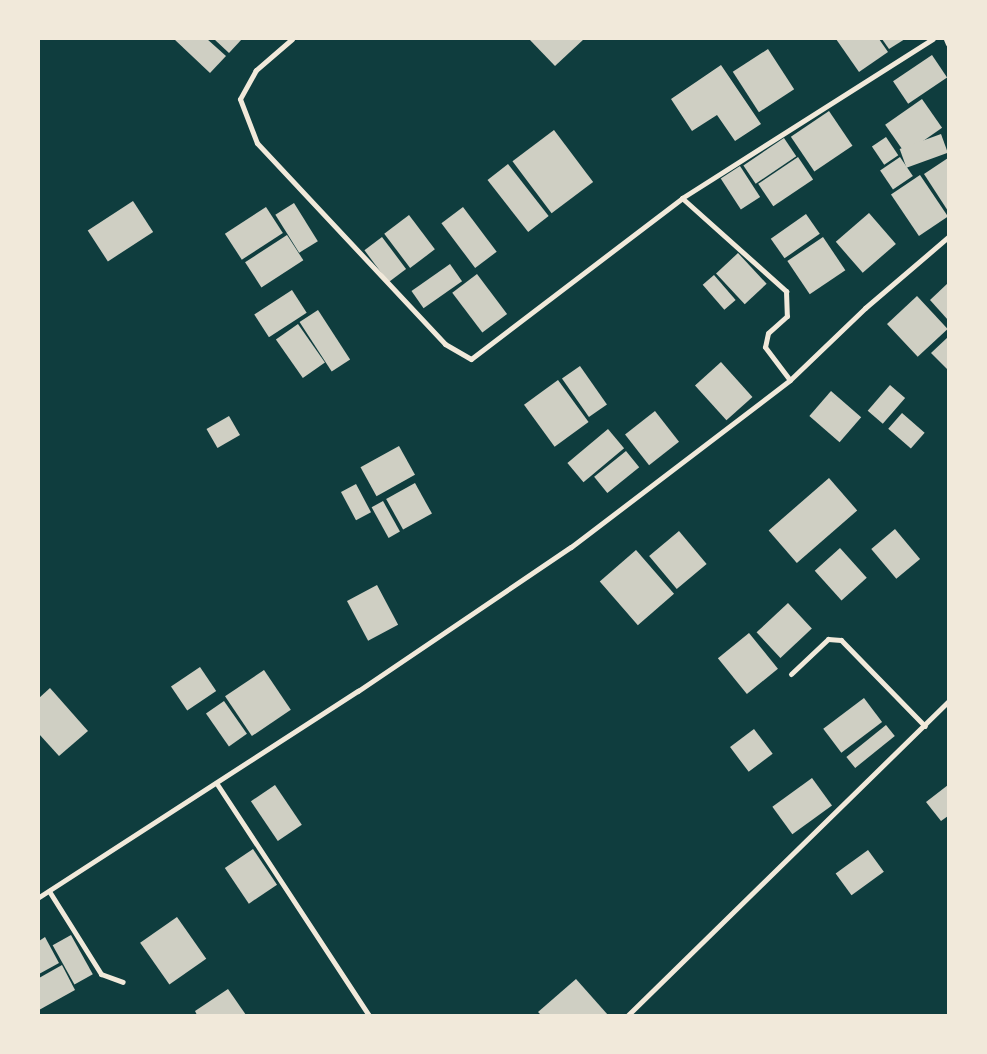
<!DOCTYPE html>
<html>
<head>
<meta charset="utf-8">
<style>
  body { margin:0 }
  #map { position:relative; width:987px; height:1054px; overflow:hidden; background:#0f3d3e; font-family:"PT Sans",sans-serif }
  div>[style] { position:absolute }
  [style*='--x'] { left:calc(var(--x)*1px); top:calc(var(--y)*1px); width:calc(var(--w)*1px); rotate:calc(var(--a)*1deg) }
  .building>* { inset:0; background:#cfcfc3; transform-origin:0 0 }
  .minor>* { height:5px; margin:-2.5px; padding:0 2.5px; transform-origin:2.5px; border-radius:2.5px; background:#f1e9da }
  span { translate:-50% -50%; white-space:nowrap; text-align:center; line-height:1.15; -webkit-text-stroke:5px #f1e9da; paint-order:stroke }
  .frame { position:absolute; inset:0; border:40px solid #f1e9da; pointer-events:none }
</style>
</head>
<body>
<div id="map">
  <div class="building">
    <i style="clip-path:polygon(174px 39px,207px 39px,226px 56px,210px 73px)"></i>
    <i style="clip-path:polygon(214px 39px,242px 39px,229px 53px)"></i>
    <i style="clip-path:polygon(529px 39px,584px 39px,555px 66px)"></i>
    <i style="clip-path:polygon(836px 39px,879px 39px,888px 52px,859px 72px)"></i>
    <i style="clip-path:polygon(882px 39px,905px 39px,889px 49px)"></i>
    <i style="left:768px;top:49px;width:48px;height:42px;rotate:57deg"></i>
    <i style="left:932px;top:55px;width:27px;height:47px;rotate:56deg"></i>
    <i style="clip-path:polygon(721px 65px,761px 124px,735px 141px,717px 115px,692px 131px,671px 99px)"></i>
    <i style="left:922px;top:99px;width:35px;height:45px;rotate:55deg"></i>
    <i style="left:829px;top:111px;width:42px;height:46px;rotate:56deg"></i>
    <i style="left:554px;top:130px;width:65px;height:52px;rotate:53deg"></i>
    <i style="left:941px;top:134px;width:20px;height:44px;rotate:70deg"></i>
    <i style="left:886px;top:137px;width:22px;height:17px;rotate:56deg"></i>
    <i style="left:784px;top:138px;width:22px;height:49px;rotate:56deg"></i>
    <i style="left:798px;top:157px;width:27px;height:48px;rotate:56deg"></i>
    <i style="left:900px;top:157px;width:23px;height:24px;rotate:56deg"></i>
    <i style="clip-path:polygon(948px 158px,948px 211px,924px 174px)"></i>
    <i style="left:508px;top:164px;width:66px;height:26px;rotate:52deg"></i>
    <i style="left:740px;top:166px;width:37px;height:23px;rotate:57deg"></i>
    <i style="left:920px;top:175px;width:50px;height:35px;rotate:56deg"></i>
    <i style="left:133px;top:201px;width:37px;height:54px;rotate:57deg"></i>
    <i style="left:294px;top:203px;width:45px;height:22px;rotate:58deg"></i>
    <i style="left:266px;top:207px;width:31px;height:49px;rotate:57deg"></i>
    <i style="left:463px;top:207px;width:56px;height:27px;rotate:53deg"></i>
    <i style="left:869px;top:213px;width:41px;height:44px;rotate:49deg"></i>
    <i style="left:806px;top:214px;width:24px;height:43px;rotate:55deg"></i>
    <i style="left:409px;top:215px;width:43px;height:31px;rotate:53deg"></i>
    <i style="left:287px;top:235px;width:30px;height:50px;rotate:57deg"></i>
    <i style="left:382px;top:237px;width:40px;height:22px;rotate:53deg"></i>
    <i style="left:823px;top:237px;width:40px;height:43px;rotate:56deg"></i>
    <i style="left:738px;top:253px;width:42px;height:30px;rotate:47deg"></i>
    <i style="left:450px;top:264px;width:21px;height:47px;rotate:55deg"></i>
    <i style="left:477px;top:274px;width:50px;height:31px;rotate:53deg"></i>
    <i style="left:714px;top:275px;width:33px;height:15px;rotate:49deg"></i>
    <i style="clip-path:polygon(948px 283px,948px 320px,930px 300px)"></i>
    <i style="left:292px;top:290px;width:27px;height:45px;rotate:57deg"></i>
    <i style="left:917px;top:296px;width:45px;height:41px;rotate:47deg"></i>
    <i style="left:318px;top:310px;width:59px;height:22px;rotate:57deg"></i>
    <i style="left:298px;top:324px;width:47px;height:27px;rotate:55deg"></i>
    <i style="clip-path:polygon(948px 337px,948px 370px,931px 353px)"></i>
    <i style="left:721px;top:362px;width:47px;height:35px;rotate:48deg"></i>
    <i style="left:580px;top:366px;width:47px;height:22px;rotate:55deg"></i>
    <i style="left:558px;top:380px;width:52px;height:42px;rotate:54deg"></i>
    <i style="left:890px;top:385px;width:20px;height:34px;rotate:41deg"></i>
    <i style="left:831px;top:391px;width:40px;height:33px;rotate:41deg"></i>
    <i style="left:655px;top:411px;width:39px;height:38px;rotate:52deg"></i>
    <i style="left:902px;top:413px;width:30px;height:21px;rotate:41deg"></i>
    <i style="left:229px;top:416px;width:22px;height:26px;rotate:60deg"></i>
    <i style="left:608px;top:429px;width:25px;height:53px;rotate:50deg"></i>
    <i style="left:399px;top:446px;width:33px;height:44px;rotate:61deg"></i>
    <i style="left:626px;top:451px;width:21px;height:41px;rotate:51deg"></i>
    <i style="left:829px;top:478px;width:43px;height:80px;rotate:49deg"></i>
    <i style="left:415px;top:483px;width:35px;height:33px;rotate:61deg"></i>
    <i style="left:356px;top:484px;width:32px;height:17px;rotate:62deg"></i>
    <i style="left:383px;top:501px;width:35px;height:13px;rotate:61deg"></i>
    <i style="left:895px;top:529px;width:39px;height:31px;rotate:50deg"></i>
    <i style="left:679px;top:531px;width:43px;height:39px;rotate:50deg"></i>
    <i style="left:840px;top:548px;width:40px;height:34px;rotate:48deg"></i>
    <i style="left:636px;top:550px;width:58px;height:48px;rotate:49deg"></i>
    <i style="left:377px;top:585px;width:45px;height:34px;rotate:62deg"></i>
    <i style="left:788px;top:603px;width:35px;height:43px;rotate:47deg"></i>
    <i style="left:749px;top:633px;width:46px;height:40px;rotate:51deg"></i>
    <i style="left:200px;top:667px;width:29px;height:35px;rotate:56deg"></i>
    <i style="left:264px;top:670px;width:48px;height:47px;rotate:56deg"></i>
    <i style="clip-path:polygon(50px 688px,88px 731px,59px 756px,39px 734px,39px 698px)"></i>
    <i style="left:864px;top:698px;width:30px;height:51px;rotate:53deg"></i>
    <i style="left:224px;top:701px;width:40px;height:22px;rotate:55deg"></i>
    <i style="left:886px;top:725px;width:14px;height:51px;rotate:51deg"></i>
    <i style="left:754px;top:729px;width:31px;height:30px;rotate:53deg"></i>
    <i style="left:812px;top:778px;width:34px;height:49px;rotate:54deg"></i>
    <i style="left:275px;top:785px;width:48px;height:29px;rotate:56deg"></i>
    <i style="clip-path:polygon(948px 785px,948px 816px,941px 821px,926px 802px)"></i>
    <i style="left:253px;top:849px;width:43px;height:34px;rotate:56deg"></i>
    <i style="left:868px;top:850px;width:27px;height:40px;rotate:54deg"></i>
    <i style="left:177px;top:917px;width:51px;height:45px;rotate:55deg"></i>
    <i style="left:71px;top:935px;width:45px;height:21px;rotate:61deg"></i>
    <i style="clip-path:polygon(45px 937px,59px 963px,39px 974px,39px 941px)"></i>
    <i style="clip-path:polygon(62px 965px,75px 990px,39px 1010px,39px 978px)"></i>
    <i style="clip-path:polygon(576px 979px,608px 1015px,541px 1015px,538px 1012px)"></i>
    <i style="clip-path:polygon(228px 989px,246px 1015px,197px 1015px,195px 1011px)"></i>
  </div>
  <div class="minor">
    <i style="--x:292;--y:39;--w:48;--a:139.3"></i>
    <i style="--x:256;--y:70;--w:33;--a:119"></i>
    <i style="--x:240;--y:99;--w:47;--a:68.9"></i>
    <i style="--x:257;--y:143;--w:275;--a:46.9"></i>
    <i style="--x:445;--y:344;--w:30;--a:30"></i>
    <i style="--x:471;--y:359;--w:265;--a:-37.3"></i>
    <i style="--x:682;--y:198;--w:297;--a:-32.4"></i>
    <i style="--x:946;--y:39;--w:5;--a:68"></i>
    <i style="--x:682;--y:198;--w:140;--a:41.8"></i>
    <i style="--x:786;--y:291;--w:25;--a:88"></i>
    <i style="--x:787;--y:316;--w:25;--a:138"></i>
    <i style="--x:768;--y:333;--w:14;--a:102"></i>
    <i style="--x:765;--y:347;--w:41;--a:52.9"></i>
    <i style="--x:791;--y:674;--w:51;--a:-43.4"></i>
    <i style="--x:828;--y:639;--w:13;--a:4"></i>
    <i style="--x:841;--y:640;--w:120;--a:45.7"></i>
    <i style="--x:217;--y:784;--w:277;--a:56.7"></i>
    <i style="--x:49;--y:891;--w:98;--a:57.9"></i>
    <i style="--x:101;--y:974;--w:23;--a:20"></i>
    <i style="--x:39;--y:897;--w:380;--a:-32.9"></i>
    <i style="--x:358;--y:691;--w:257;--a:-34.1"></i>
    <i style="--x:571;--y:547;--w:275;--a:-37.3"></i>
    <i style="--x:790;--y:380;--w:104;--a:-43.8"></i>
    <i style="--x:865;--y:308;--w:109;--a:-40.5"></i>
    <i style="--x:628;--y:1015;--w:448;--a:-44.4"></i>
  </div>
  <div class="frame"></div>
</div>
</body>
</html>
